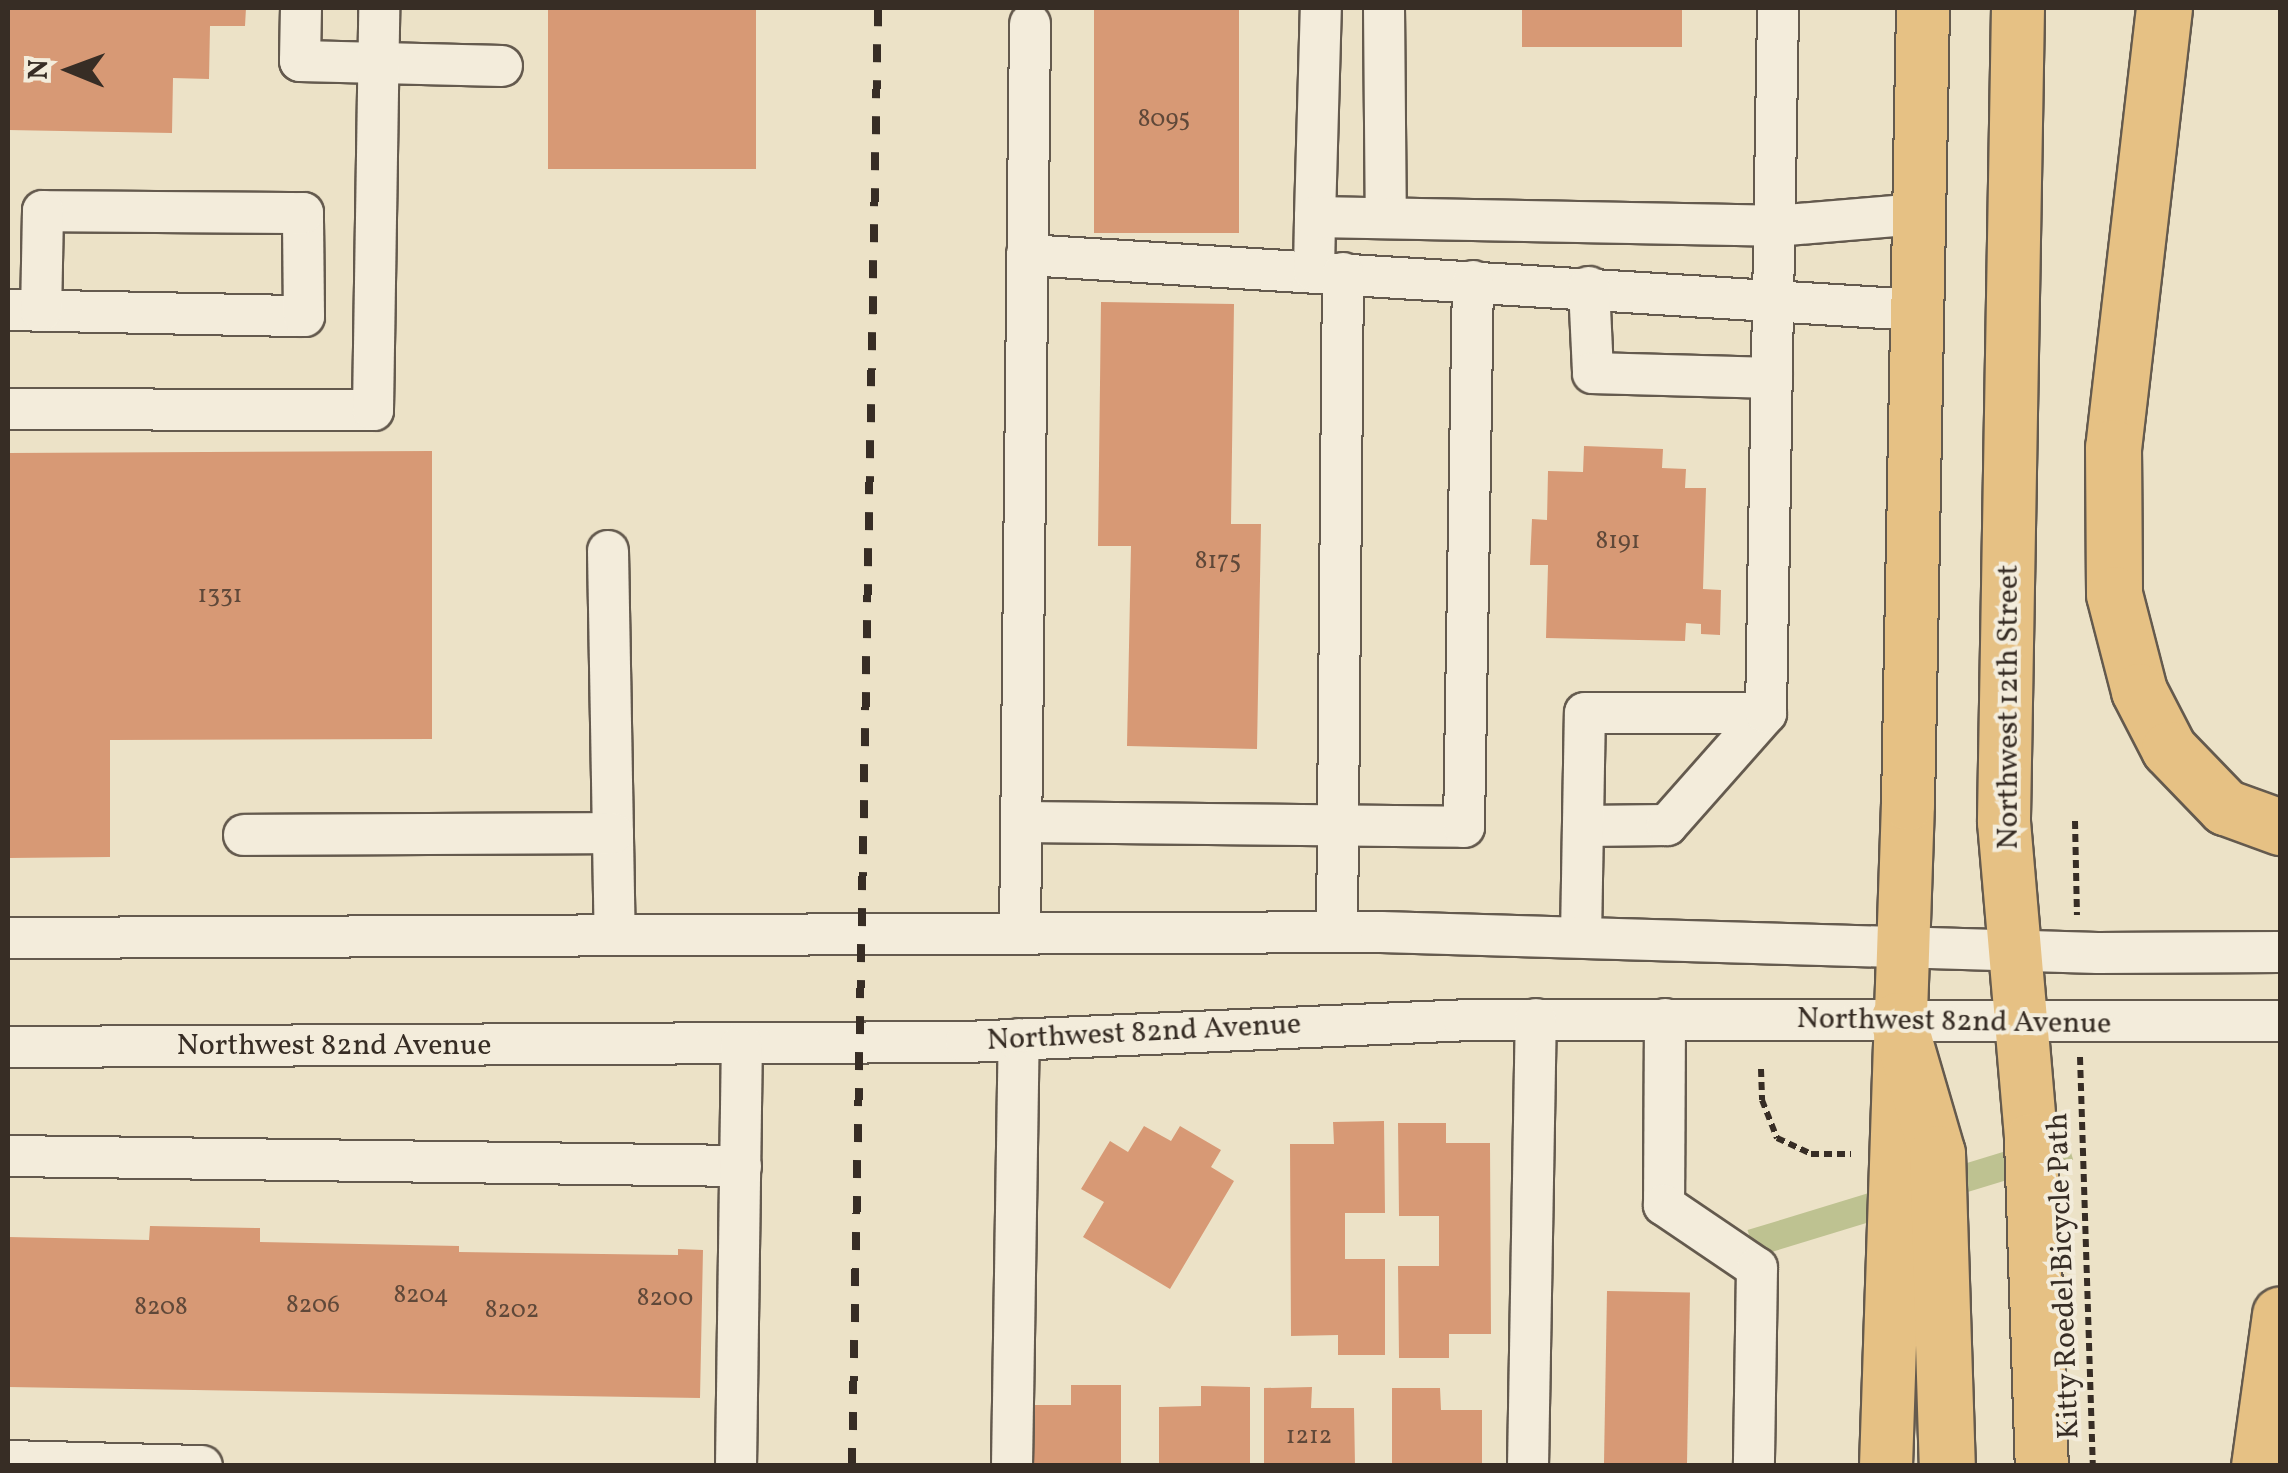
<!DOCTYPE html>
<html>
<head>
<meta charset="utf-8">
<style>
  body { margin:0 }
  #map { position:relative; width:2288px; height:1473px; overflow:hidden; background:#ece2c7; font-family:Vollkorn,serif }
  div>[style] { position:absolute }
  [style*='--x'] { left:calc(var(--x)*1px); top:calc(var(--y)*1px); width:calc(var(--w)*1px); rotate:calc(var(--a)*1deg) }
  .green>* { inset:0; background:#bec291; transform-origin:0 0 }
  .building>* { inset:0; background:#d79975; transform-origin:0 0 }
  .path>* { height:6px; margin-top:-3px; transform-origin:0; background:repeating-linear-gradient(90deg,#372d25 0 8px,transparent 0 13px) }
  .roads { filter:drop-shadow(2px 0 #645a4e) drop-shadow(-2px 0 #645a4e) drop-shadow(0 2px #645a4e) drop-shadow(0 -2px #645a4e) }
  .minor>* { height:40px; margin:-20px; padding:0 20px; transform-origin:20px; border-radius:20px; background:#f3ecdb }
  .major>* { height:52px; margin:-26px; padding:0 26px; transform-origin:26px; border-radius:26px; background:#e6c184 }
  .highway>* { height:55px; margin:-27.5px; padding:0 27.5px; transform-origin:27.5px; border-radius:27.5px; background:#e6c184 }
  .rail>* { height:8px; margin-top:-4px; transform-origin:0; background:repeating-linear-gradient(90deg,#372d25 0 18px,transparent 0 36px) }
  span { translate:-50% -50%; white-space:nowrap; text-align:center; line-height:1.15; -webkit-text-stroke:8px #f3ecdb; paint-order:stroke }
  .number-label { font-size:25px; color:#5f4839 }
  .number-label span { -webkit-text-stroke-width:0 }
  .street-label { font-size:30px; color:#372d25 }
  .frame { position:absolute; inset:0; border:10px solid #372d25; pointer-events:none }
  .north { position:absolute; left:20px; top:20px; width:100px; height:100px; -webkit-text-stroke:8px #f3ecdb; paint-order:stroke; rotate:271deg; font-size:28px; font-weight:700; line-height:40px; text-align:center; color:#372d25 }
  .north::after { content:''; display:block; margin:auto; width:35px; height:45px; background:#372d25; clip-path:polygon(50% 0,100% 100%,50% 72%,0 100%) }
</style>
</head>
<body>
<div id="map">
  <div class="green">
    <i style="left:2065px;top:1133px;width:28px;height:332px;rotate:73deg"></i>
  </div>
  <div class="building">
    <i style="clip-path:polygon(8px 8px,246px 8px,245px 26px,210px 26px,209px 79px,173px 78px,172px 133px,8px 130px)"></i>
    <i style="left:548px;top:8px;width:208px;height:161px"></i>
    <i style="left:1094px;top:8px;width:145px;height:225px"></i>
    <i style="left:1522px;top:8px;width:160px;height:39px"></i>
    <i style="clip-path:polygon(1101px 302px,1234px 304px,1231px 524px,1261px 524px,1257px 749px,1127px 746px,1131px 546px,1098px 546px)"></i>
    <i style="clip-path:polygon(1584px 446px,1663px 449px,1662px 468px,1686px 469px,1685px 488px,1706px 488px,1703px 589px,1721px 590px,1720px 635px,1701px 634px,1701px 624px,1686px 623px,1685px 641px,1546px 638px,1548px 565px,1530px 565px,1532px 519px,1547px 520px,1548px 471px,1583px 472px)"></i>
    <i style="clip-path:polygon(432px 451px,432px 739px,110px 740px,110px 857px,8px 858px,8px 453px)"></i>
    <i style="clip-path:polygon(1384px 1121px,1385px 1213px,1345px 1213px,1345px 1259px,1385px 1259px,1385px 1355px,1338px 1355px,1338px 1335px,1291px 1336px,1290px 1144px,1334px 1144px,1333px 1122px)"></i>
    <i style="clip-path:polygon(1398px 1123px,1446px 1123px,1446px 1143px,1490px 1143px,1491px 1334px,1449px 1334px,1449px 1358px,1399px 1358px,1398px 1266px,1439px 1266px,1439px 1216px,1399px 1216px)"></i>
    <i style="clip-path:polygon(1144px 1126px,1171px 1141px,1180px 1126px,1221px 1150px,1211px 1167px,1234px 1181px,1170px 1289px,1083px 1237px,1104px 1202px,1081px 1189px,1110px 1141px,1128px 1152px)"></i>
    <i style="clip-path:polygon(150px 1226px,260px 1228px,260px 1242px,459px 1246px,459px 1252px,678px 1255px,678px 1249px,703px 1250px,700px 1398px,8px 1387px,8px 1237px,149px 1240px)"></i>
    <i style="left:1607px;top:1291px;width:83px;height:175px;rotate:1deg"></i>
    <i style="clip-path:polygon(1071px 1385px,1121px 1385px,1121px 1466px,1031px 1466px,1030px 1405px,1071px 1405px)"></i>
    <i style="clip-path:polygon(1201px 1386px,1250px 1387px,1250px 1466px,1159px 1466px,1159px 1407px,1201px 1406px)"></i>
    <i style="clip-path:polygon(1312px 1387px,1311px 1408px,1354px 1408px,1355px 1466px,1264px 1466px,1264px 1388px)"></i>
    <i style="clip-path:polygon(1392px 1388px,1440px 1388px,1441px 1410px,1482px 1410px,1482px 1466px,1392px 1466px)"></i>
  </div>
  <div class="path">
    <i style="--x:2075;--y:821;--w:94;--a:88.8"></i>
    <i style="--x:2080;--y:1057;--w:409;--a:88.2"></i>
    <i style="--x:1761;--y:1069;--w:31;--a:88"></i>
    <i style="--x:1762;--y:1100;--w:41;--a:68.5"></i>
    <i style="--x:1777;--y:1138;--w:38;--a:25"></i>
    <i style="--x:1811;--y:1154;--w:40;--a:0"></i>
  </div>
  <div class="roads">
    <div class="minor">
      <i style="--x:301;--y:8;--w:53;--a:91.1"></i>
      <i style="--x:300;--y:61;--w:202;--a:1.4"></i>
      <i style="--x:1384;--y:8;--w:210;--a:89.5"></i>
      <i style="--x:1315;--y:217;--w:209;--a:-88.4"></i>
      <i style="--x:1027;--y:255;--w:892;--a:3.54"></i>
      <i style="--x:1314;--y:271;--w:54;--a:-88.9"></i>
      <i style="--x:1315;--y:217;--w:460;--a:1.1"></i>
      <i style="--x:1775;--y:226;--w:144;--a:-4.8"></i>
      <i style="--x:1589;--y:287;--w:86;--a:87.3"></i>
      <i style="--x:1593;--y:373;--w:179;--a:1.6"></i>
      <i style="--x:8;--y:310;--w:296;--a:1.2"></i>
      <i style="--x:304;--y:316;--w:103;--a:-90.6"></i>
      <i style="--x:303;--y:213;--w:260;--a:-179.6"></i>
      <i style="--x:43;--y:211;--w:100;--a:91.1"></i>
      <i style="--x:8;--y:409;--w:365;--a:0.2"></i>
      <i style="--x:373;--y:410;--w:402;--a:-89.1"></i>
      <i style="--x:608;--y:551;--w:384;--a:89"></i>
      <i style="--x:1022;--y:822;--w:442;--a:0.6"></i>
      <i style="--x:1464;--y:827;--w:546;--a:-89.06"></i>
      <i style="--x:1583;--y:826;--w:84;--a:-0.7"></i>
      <i style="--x:1667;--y:825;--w:149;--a:-48.5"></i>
      <i style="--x:244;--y:835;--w:369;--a:-0.3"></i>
      <i style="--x:1337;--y:932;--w:659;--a:-89.48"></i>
      <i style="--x:1020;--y:934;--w:910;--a:-89.37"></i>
      <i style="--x:1581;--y:937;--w:224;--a:-89"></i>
      <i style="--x:1585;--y:713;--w:181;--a:0"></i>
      <i style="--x:1766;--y:713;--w:705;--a:-89.02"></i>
      <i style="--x:8;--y:938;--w:1373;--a:-0.25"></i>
      <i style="--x:1381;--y:932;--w:717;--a:1.68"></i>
      <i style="--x:2098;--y:953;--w:182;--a:-0.3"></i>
      <i style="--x:1665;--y:1019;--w:186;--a:90.3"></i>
      <i style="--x:1664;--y:1205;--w:112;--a:34.1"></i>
      <i style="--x:1757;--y:1268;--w:198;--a:90.9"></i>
      <i style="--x:8;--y:1047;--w:958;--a:-0.3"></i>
      <i style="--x:966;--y:1042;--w:498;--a:-2.5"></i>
      <i style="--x:1464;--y:1020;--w:816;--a:0.07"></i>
      <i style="--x:8;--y:1156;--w:733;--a:0.78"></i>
      <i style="--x:8;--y:1461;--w:194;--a:1.5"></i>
      <i style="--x:736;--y:1466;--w:422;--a:-89.2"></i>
      <i style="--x:1012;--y:1466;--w:427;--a:-89.1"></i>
      <i style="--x:1528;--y:1466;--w:447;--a:-89"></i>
    </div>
    <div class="major">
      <i style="--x:2018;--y:8;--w:814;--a:90.99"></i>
      <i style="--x:2004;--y:822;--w:319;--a:85.1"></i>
      <i style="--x:2031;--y:1140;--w:326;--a:88.1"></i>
      <i style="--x:1886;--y:1466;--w:662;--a:-88.1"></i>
      <i style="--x:1908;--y:804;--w:796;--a:-88.92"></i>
    </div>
    <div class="highway">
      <i style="--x:2164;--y:8;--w:442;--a:96.6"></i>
      <i style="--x:2113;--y:447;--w:147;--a:89.6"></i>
      <i style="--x:2114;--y:594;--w:100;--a:75.5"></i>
      <i style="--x:2139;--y:691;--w:65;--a:62.7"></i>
      <i style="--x:2169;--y:749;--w:81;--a:46"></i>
      <i style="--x:2225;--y:807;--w:59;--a:20"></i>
      <i style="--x:1898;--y:1020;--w:139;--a:73.7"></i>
      <i style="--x:1937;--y:1153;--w:313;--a:88.2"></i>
      <i style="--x:2259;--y:1466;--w:153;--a:-82.1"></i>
    </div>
  </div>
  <div class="rail">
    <i style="--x:852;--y:1466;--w:1458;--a:-88.98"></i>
  </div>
  <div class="number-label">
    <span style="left:1164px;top:120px">8095</span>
    <span style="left:1618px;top:542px">8191</span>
    <span style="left:1218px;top:562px">8175</span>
    <span style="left:220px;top:596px">1331</span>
    <span style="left:421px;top:1296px">8204</span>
    <span style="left:665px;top:1299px">8200</span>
    <span style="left:313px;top:1306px">8206</span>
    <span style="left:161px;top:1308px">8208</span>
    <span style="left:512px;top:1311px">8202</span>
    <span style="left:1309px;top:1437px">1212</span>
  </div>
  <div class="street-label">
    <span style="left:2009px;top:707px;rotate:-90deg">Northwest 12th Street</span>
    <span style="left:1954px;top:1022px;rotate:1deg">Northwest 82nd Avenue</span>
    <span style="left:1144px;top:1033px;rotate:-3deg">Northwest 82nd Avenue</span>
    <span style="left:334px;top:1046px">Northwest 82nd Avenue</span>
    <span style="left:2064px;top:1276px;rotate:-92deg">Kitty Roedel Bicycle Path</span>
  </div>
  <div class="frame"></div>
  <div class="north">N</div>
</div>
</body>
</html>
